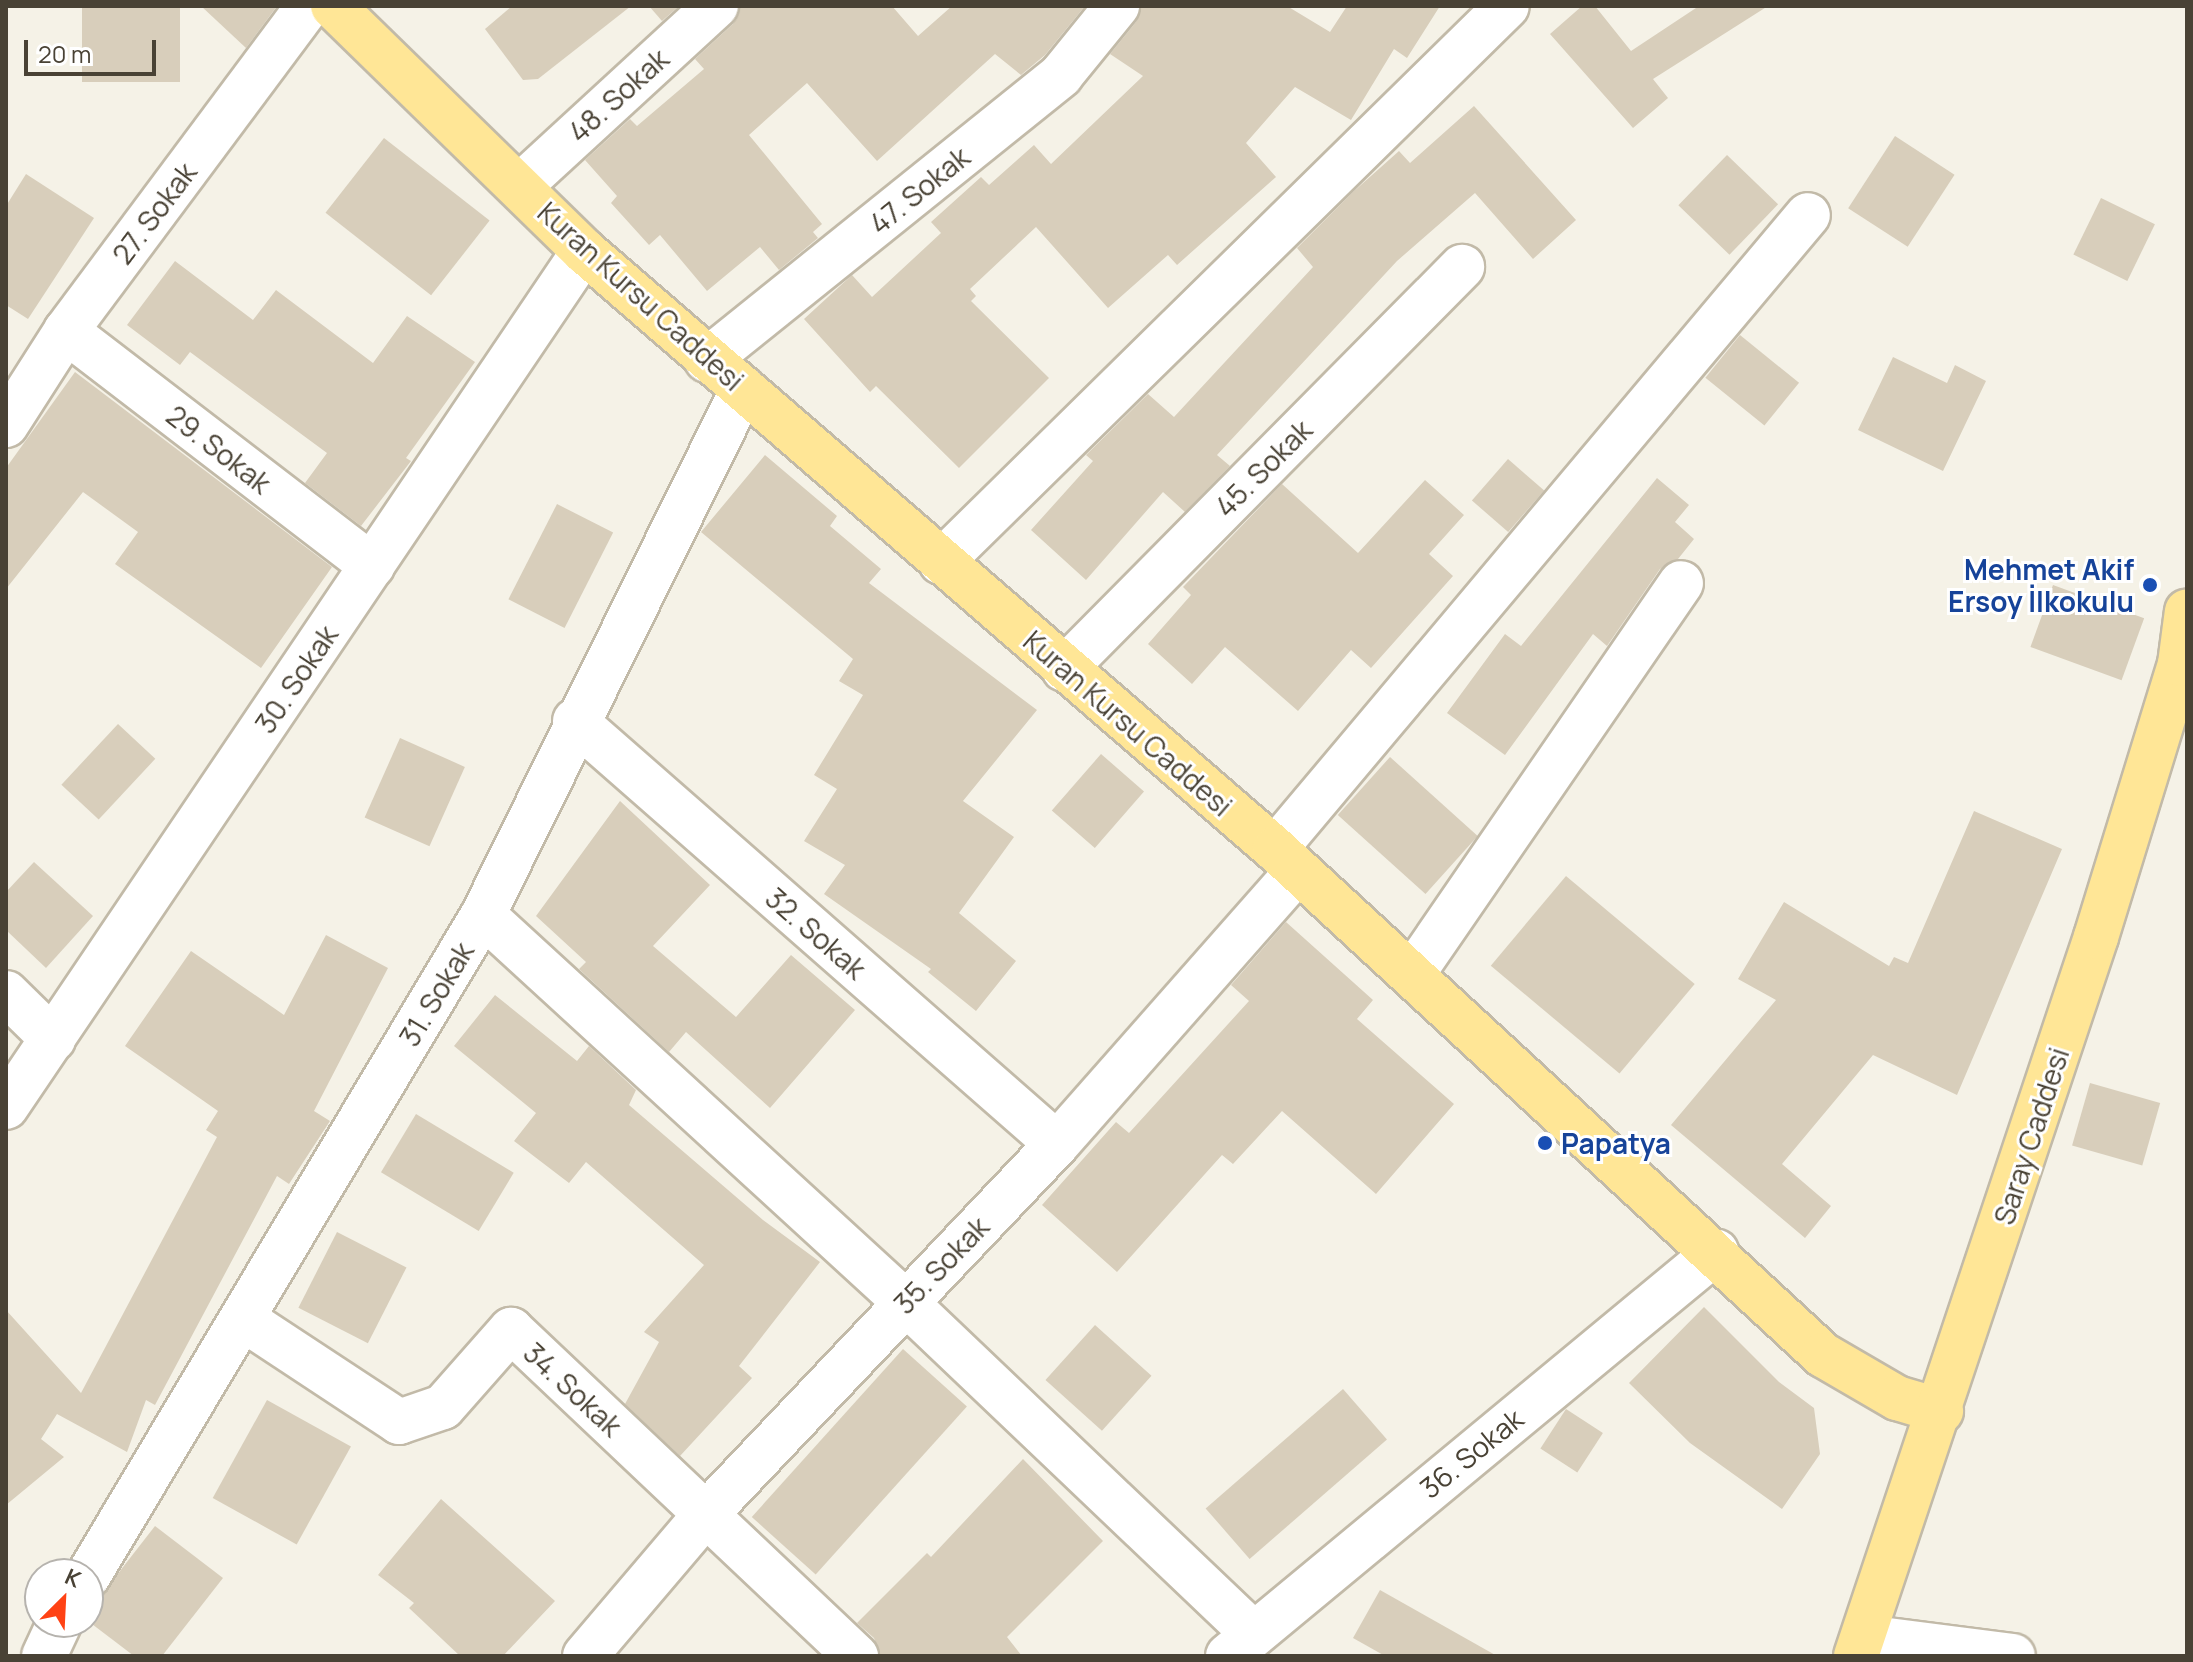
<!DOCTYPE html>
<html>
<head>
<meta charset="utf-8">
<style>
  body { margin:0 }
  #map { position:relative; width:2193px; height:1662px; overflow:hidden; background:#f5f2e7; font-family:Manrope,sans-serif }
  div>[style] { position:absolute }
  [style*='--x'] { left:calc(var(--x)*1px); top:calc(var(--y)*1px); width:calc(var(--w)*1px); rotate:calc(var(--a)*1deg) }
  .building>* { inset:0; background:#d8cebb; transform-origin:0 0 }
  .roads { filter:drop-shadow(2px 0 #c2baa8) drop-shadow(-2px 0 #c2baa8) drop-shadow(0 2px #c2baa8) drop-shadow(0 -2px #c2baa8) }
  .minor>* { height:44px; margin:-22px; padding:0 22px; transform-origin:22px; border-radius:22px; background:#fff }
  .major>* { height:44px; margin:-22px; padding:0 22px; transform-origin:22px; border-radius:22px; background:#ffe696 }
  .dots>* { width:22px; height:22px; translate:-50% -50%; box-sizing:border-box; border:4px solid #fff; border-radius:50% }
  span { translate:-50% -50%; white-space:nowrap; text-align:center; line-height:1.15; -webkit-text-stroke:6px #fff; paint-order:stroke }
  .street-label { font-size:28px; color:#494235 }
  .transit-label { font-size:28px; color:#164399; font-weight:700 }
  .right { translate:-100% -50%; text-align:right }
  .left { translate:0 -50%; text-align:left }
  .frame { position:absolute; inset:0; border:8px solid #494235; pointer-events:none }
  .north { position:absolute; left:24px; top:1558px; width:80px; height:80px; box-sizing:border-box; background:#fff; border:2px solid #b6b3ae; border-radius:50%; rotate:24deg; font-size:22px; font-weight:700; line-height:32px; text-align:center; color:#494235 }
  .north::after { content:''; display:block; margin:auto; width:28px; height:36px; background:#ff4214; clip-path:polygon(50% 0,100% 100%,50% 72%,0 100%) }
  .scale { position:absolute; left:24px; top:40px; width:132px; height:36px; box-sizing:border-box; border:4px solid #494235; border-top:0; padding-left:10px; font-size:24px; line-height:28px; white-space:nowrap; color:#494235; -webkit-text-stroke:6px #fff; paint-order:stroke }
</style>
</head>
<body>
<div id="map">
  <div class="building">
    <i style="left:82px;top:6px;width:98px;height:76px"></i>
    <i style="clip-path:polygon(201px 6px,277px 6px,246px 48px)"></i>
    <i style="clip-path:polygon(512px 6px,631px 6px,538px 79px,523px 80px,485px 29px)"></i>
    <i style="clip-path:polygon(649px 6px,679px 6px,662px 21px)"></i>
    <i style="clip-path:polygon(740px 6px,892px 6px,918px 36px,952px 6px,1085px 6px,1045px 55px,1021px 75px,995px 54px,877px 161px,807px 83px,749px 135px,822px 224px,813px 232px,818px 238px,779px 270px,760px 247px,707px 291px,660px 235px,649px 245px,611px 203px,617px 196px,585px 160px,630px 119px,637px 126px,704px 69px,695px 59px,733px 24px)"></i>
    <i style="clip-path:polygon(1141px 6px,1287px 6px,1330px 32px,1347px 6px,1440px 6px,1407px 58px,1394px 49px,1351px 120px,1295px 87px,1246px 143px,1276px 177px,1177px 265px,1168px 255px,1108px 308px,1036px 227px,970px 289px,976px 296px,971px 301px,1049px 378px,959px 468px,876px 386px,870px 392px,804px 319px,852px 275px,872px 297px,941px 233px,931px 222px,981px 177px,989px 185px,1034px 145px,1051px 164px,1143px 76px,1110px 54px,1136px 22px)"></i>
    <i style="clip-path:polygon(1582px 6px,1595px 6px,1631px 51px,1699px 6px,1768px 6px,1653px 79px,1668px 98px,1633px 128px,1550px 34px)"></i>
    <i style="clip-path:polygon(1474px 106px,1576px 220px,1533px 259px,1475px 193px,1397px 261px,1217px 455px,1230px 466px,1185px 512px,1163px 492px,1086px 580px,1031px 530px,1093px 461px,1086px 455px,1148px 394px,1174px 417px,1313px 267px,1297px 248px,1353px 192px,1399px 151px,1410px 163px)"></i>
    <i style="left:1895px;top:136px;width:71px;height:86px;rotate:33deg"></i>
    <i style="left:384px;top:138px;width:134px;height:95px;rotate:38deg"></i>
    <i style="left:1727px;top:155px;width:71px;height:70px;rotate:44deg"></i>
    <i style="clip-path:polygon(26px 174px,94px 218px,28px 319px,6px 305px,6px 206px)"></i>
    <i style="left:2101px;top:198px;width:60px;height:63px;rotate:26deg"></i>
    <i style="clip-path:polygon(175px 261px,253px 320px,276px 290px,373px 363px,407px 316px,475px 362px,406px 458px,411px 461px,361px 526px,305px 483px,327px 453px,190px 352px,180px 365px,127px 325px)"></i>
    <i style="left:1740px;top:335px;width:76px;height:55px;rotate:39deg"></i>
    <i style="clip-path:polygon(1893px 357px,1947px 383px,1955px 365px,1986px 381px,1943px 471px,1858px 430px)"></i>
    <i style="clip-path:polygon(75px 372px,332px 567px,261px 668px,115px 564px,138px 532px,83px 492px,6px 589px,6px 468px)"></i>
    <i style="clip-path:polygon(765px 455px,837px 516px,830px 526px,881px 569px,869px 583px,1037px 710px,963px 801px,1014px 837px,959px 913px,1016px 961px,976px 1011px,928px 972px,931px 969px,824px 894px,845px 865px,804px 841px,837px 789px,814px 775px,863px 695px,839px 681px,853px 659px,701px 532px)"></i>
    <i style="left:1508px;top:459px;width:48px;height:55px;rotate:41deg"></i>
    <i style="clip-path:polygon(1657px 478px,1689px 505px,1675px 522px,1694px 539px,1678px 559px,1660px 569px,1607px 646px,1593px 634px,1505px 755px,1447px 713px,1505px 634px,1521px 646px)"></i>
    <i style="clip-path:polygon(1425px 480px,1464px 515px,1429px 554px,1453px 576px,1371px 668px,1351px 650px,1298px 711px,1225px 647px,1192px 684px,1148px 644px,1191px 595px,1183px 587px,1282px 484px,1358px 553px)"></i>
    <i style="left:557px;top:504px;width:63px;height:107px;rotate:27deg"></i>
    <i style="left:2053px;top:585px;width:97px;height:66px;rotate:20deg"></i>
    <i style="left:118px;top:724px;width:51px;height:83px;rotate:43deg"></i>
    <i style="left:400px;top:738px;width:71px;height:87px;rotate:24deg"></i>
    <i style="left:1101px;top:754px;width:57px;height:75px;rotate:41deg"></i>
    <i style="left:1390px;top:757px;width:118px;height:78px;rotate:42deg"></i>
    <i style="clip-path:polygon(620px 801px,710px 885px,653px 946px,736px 1017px,791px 955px,855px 1010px,770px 1108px,686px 1032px,669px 1052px,579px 969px,586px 962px,536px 916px)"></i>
    <i style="clip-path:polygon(1974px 811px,2062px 849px,1957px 1095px,1873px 1055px,1782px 1164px,1831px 1206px,1805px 1238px,1671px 1125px,1776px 1000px,1738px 979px,1784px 902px,1889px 966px,1894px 957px,1908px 963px)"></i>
    <i style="clip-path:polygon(34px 862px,93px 916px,46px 968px,6px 930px,6px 892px)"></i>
    <i style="left:1566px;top:876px;width:168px;height:117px;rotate:40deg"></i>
    <i style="clip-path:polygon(1286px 922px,1373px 1000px,1357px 1019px,1454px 1104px,1376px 1194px,1282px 1111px,1233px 1164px,1222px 1155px,1117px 1272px,1042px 1205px,1116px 1122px,1129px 1133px,1249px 1001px,1231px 985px)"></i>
    <i style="clip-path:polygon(326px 935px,388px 968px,314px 1111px,330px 1121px,289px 1184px,277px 1176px,155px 1405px,146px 1400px,127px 1452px,57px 1414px,41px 1439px,64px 1457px,6px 1505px,6px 1310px,81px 1393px,217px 1137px,206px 1130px,218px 1111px,125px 1046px,191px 951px,284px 1015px)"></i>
    <i style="clip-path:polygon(495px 995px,577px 1061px,589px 1046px,636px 1090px,629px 1105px,763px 1220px,820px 1262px,739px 1366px,752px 1378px,680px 1456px,625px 1404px,659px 1342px,644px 1332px,704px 1265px,586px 1162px,569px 1183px,514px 1141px,536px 1113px,454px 1046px)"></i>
    <i style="left:2090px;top:1083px;width:73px;height:65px;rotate:16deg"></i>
    <i style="left:416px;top:1114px;width:114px;height:68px;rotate:31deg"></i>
    <i style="left:337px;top:1232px;width:78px;height:85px;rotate:27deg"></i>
    <i style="clip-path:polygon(1704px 1307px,1779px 1382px,1814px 1408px,1820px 1454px,1782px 1509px,1690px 1443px,1629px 1383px)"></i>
    <i style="left:1095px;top:1325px;width:76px;height:74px;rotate:42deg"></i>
    <i style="left:903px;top:1349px;width:86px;height:226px;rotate:42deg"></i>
    <i style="left:1343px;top:1389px;width:67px;height:182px;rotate:49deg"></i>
    <i style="left:267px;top:1400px;width:96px;height:112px;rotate:29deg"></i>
    <i style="left:1566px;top:1409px;width:44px;height:47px;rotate:33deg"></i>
    <i style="clip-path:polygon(1023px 1459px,1103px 1541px,1007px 1637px,1022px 1656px,880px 1656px,874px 1638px,857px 1623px,927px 1553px,931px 1557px)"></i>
    <i style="clip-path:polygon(441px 1499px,555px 1601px,503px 1656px,460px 1656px,409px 1608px,414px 1603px,378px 1575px)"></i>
    <i style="clip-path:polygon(155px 1526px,223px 1578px,162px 1656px,134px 1656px,88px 1621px,88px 1612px)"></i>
    <i style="clip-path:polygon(1380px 1590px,1497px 1656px,1385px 1656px,1353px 1638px)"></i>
  </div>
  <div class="roads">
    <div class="minor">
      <i style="--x:521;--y:185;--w:265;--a:-42.6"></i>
      <i style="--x:66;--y:331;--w:386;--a:37.5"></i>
      <i style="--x:707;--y:360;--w:454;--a:-38.8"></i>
      <i style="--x:1061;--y:75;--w:89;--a:-50.9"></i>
      <i style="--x:6;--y:425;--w:112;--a:-57.4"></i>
      <i style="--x:66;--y:331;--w:405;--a:-53.3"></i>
      <i style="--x:941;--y:562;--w:793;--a:-44.49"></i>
      <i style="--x:1064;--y:669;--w:566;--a:-45.29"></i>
      <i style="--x:575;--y:721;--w:641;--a:41.27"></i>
      <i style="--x:1275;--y:849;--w:828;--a:-49.95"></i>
      <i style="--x:483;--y:915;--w:573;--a:42.52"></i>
      <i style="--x:905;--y:1302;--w:480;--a:43.6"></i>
      <i style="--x:1413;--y:973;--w:473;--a:-55.5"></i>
      <i style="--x:6;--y:993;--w:66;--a:44.4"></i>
      <i style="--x:6;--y:1107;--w:1033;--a:-55.97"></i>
      <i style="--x:243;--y:1319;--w:187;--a:33.4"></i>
      <i style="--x:399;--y:1422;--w:46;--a:-18.8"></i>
      <i style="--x:443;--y:1407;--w:103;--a:-48.6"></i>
      <i style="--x:511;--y:1330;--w:475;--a:43.4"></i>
      <i style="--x:88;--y:1576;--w:770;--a:-59.14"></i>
      <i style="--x:483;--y:915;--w:587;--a:-63.7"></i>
      <i style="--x:1865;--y:1637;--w:149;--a:7.3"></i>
      <i style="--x:44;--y:1656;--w:38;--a:-65"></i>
      <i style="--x:585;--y:1656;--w:187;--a:-49.6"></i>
      <i style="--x:706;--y:1514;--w:510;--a:-46.51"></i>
      <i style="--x:1057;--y:1144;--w:361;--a:-48.6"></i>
      <i style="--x:1228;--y:1656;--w:634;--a:-39.62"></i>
    </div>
    <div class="major">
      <i style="--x:333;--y:6;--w:351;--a:44.3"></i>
      <i style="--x:584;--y:251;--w:914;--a:40.87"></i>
      <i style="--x:1275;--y:849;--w:746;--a:42.72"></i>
      <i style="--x:1823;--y:1355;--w:86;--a:30.2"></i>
      <i style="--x:1897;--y:1398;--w:46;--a:16.5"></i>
      <i style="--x:1856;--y:1656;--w:758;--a:-71.54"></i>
      <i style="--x:2096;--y:937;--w:286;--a:-72.9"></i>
      <i style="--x:2180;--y:664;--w:53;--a:-82.5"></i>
    </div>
  </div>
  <div class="dots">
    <i style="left:2150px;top:585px;background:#1a4fb4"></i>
    <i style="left:1545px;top:1143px;background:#1a4fb4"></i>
  </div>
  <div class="street-label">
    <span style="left:618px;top:95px;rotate:-42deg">48. Sokak</span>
    <span style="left:919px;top:190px;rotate:-39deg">47. Sokak</span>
    <span style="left:154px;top:213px;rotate:-53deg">27. Sokak</span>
    <span style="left:641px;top:296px;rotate:42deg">Kuran Kursu Caddesi</span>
    <span style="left:219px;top:449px;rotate:38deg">29. Sokak</span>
    <span style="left:1263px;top:468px;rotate:-45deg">45. Sokak</span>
    <span style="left:296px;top:679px;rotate:-56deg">30. Sokak</span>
    <span style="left:1128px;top:723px;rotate:41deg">Kuran Kursu Caddesi</span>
    <span style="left:816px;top:933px;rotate:41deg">32. Sokak</span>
    <span style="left:436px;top:994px;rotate:-59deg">31. Sokak</span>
    <span style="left:2031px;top:1136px;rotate:-72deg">Saray Caddesi</span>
    <span style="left:941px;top:1265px;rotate:-46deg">35. Sokak</span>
    <span style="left:573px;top:1389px;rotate:43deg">34. Sokak</span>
    <span style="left:1471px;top:1453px;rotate:-39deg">36. Sokak</span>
  </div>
  <div class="transit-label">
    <span class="right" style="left:2134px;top:585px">Mehmet Akif<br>Ersoy İlkokulu</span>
    <span class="left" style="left:1561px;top:1143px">Papatya</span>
  </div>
  <div class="frame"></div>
  <div class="north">K</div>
  <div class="scale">20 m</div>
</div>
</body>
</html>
